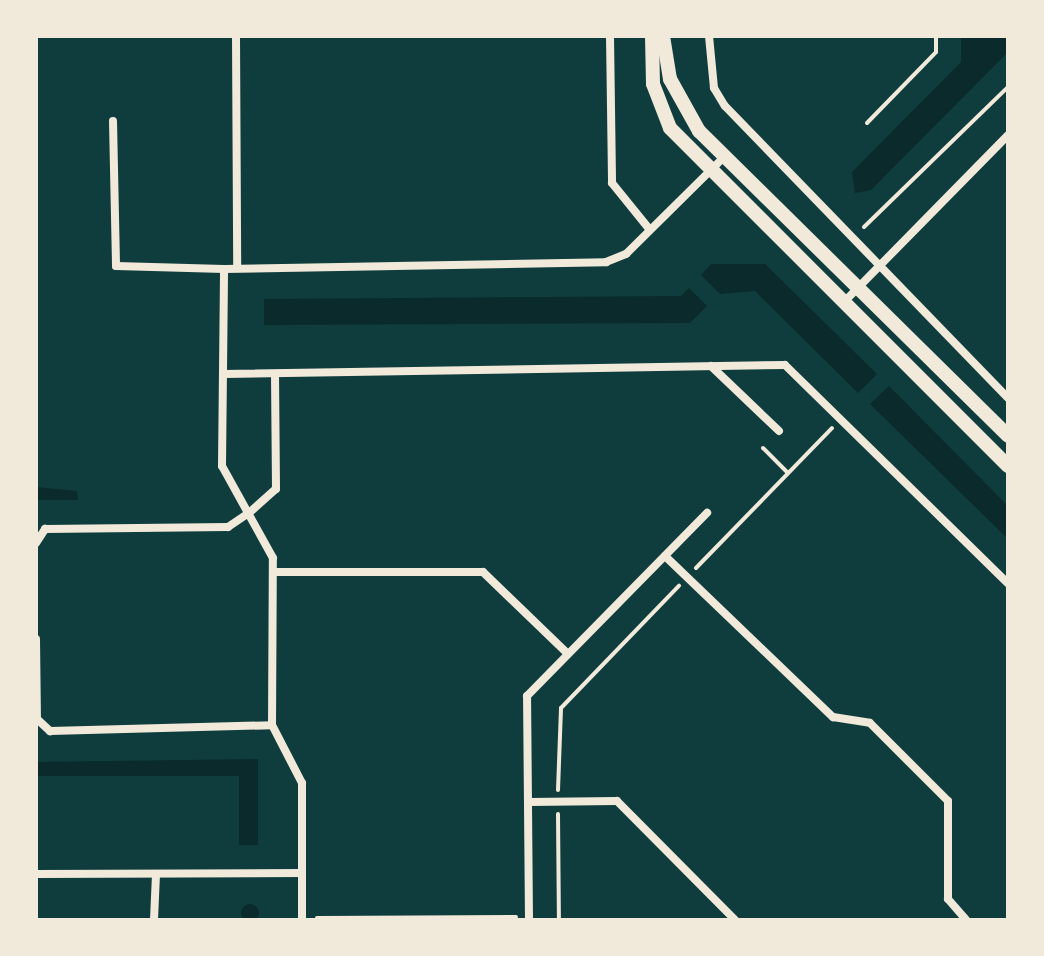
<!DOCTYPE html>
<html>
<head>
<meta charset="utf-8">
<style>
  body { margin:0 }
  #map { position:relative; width:1044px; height:956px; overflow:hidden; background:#0f3d3e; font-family:Commissioner,sans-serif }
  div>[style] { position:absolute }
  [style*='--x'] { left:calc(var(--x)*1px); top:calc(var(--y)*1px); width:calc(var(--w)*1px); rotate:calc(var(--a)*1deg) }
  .water>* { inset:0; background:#0a2a2b }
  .round { border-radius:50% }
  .path>* { height:4px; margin:-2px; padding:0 2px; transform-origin:2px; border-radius:2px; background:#f1e9da }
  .minor>* { height:8px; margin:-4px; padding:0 4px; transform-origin:4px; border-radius:4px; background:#f1e9da }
  .tertiary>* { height:14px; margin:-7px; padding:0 7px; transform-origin:7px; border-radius:7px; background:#f1e9da }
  span { translate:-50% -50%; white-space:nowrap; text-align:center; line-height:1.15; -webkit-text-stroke:6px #f1e9da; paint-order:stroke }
  .frame { position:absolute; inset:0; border:38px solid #f1e9da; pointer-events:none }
</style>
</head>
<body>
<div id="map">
  <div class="water">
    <i style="clip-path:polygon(961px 36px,1008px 36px,1008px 52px,871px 190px,855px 193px,852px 172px,961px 62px)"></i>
    <i style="clip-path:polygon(711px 264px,765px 264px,877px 374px,858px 393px,755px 291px,720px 294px,701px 275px)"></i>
    <i style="clip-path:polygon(689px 288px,707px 306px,690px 323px,264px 325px,264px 299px,681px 296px)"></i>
    <i style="clip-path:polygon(889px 386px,1008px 506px,1008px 539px,870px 404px)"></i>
    <i style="clip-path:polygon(36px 487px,77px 491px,78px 500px,36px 500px)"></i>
    <i style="clip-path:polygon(258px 759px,258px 845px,239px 845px,239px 776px,36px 776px,36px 762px)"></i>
    <i class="round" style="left:241px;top:904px;width:18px;height:18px"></i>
  </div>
  <div class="path">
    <i style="--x:867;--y:123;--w:99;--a:-45.8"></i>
    <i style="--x:936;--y:52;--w:16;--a:-90"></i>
    <i style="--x:864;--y:227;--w:201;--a:-44.2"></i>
    <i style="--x:763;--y:448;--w:35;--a:45"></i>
    <i style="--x:696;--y:568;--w:195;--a:-45.8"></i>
    <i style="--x:558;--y:790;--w:82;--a:-87.9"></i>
    <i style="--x:561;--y:708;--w:170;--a:-46"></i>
    <i style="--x:558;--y:814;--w:106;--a:89.5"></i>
    <i style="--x:317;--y:918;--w:199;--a:-0.3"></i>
  </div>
  <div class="minor">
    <i style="--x:236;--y:36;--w:229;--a:89.7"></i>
    <i style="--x:610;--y:36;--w:147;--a:89.2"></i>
    <i style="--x:612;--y:183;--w:60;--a:51"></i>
    <i style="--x:709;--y:36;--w:52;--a:84.5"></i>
    <i style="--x:714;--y:88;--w:21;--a:59"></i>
    <i style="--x:725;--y:106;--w:407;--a:45.9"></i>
    <i style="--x:113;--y:121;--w:145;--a:88.8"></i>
    <i style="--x:116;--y:266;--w:108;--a:1.6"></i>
    <i style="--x:844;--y:302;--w:234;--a:-45.5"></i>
    <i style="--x:711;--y:366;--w:94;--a:43.7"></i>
    <i style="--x:224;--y:374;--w:561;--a:-0.92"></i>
    <i style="--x:785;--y:365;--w:312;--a:44.4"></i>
    <i style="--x:36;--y:543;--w:17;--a:-57"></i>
    <i style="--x:45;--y:529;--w:183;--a:-0.6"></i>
    <i style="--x:228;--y:527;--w:25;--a:-34"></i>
    <i style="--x:249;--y:513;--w:36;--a:-42"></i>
    <i style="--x:276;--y:489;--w:115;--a:-90.5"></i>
    <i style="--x:665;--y:556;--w:233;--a:43.8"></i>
    <i style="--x:833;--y:717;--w:37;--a:9"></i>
    <i style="--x:870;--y:723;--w:110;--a:45"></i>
    <i style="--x:948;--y:801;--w:98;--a:90"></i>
    <i style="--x:948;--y:899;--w:28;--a:49"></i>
    <i style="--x:273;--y:572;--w:210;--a:0"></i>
    <i style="--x:483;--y:572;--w:118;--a:44"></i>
    <i style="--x:36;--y:639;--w:80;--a:89.3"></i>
    <i style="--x:37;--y:719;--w:18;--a:43"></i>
    <i style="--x:50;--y:731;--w:222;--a:-1.5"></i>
    <i style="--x:529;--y:802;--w:88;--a:-0.7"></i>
    <i style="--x:617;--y:801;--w:168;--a:45.2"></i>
    <i style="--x:36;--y:874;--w:266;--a:-0.2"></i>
    <i style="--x:154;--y:920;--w:46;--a:-87.5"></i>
    <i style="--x:302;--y:920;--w:137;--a:-90"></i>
    <i style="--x:302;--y:783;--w:65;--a:-117.3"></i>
    <i style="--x:272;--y:725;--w:167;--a:-89.7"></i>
    <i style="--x:273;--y:558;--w:105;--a:-119"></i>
    <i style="--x:222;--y:466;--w:197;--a:-89.4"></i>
    <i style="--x:224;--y:269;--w:382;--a:-1"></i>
    <i style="--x:606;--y:262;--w:22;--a:-22"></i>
    <i style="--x:626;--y:254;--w:139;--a:-44.7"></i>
    <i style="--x:529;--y:920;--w:224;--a:-90.5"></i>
    <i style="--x:527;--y:696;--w:257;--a:-45.5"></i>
  </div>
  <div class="tertiary">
    <i style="--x:652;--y:36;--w:48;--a:88.8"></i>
    <i style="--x:653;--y:84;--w:47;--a:68.9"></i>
    <i style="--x:670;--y:128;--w:478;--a:45"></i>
    <i style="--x:663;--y:36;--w:44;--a:80.8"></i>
    <i style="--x:670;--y:79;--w:60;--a:60.9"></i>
    <i style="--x:699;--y:131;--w:434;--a:44.6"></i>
  </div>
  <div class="frame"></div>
</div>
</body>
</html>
